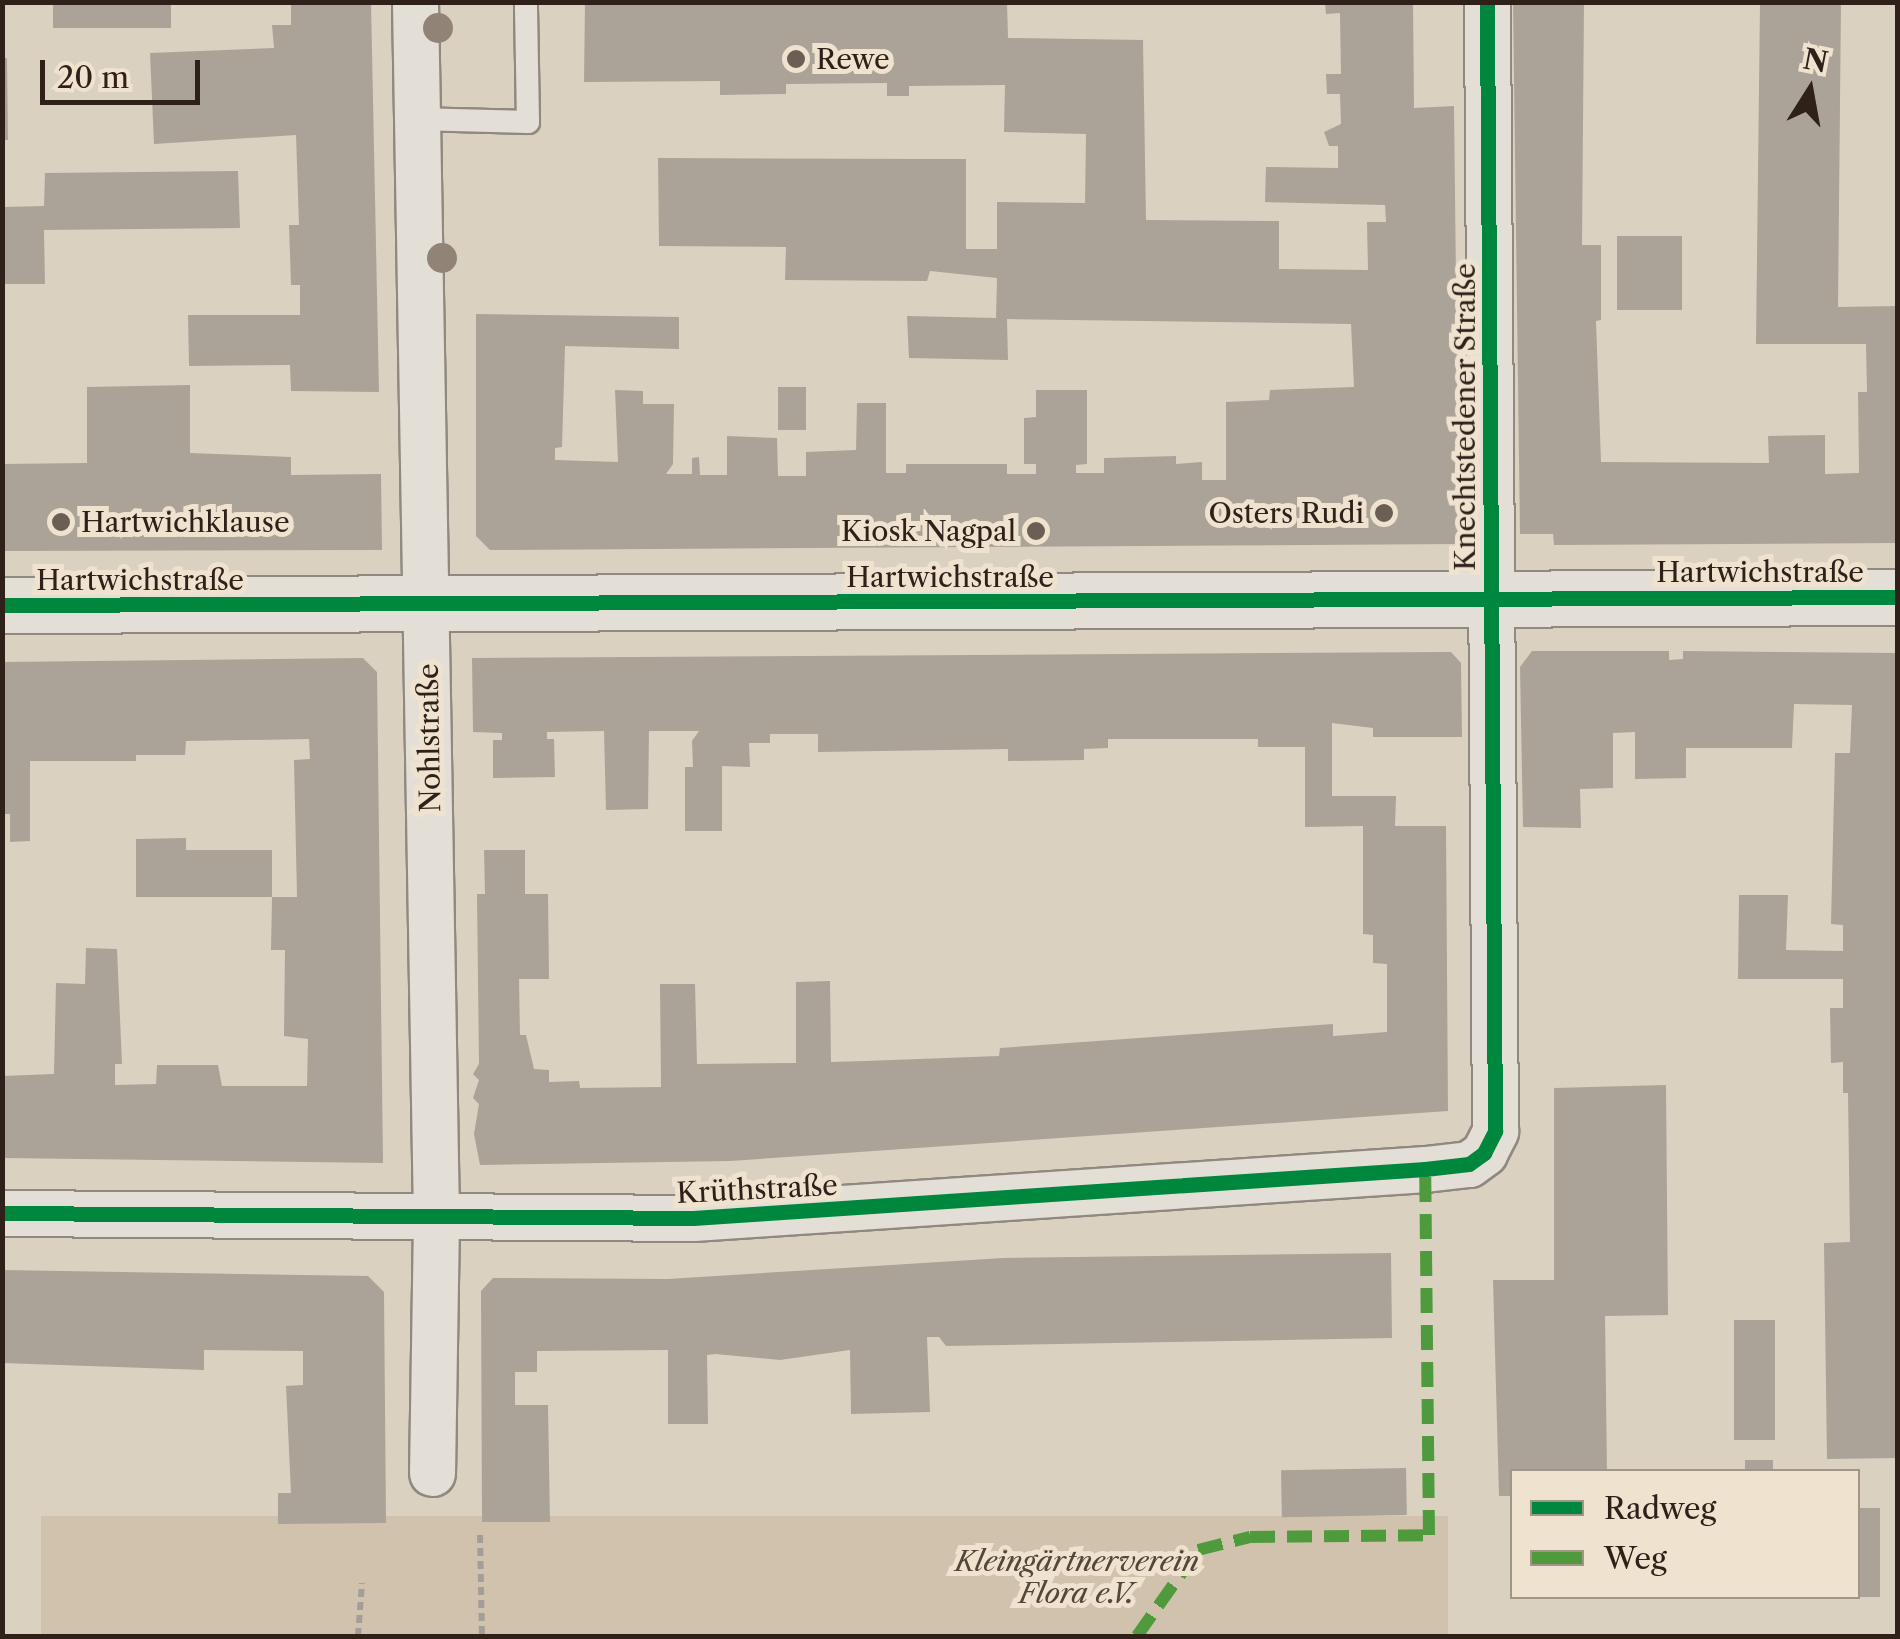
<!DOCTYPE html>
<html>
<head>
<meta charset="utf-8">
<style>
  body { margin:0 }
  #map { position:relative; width:1900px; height:1639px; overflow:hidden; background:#dbd1c1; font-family:"Libre Caslon Text",serif }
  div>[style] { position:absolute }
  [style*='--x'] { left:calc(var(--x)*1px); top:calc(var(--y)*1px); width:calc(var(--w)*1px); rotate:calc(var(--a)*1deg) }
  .green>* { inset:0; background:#d0c2ac; transform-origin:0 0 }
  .building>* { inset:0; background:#aba398; transform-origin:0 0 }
  .path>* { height:6px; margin-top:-3px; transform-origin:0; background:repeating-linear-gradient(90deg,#a39e97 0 8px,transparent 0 13px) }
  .roads { filter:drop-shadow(2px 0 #918980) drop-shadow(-2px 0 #918980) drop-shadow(0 2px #918980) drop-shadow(0 -2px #918980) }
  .lane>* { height:22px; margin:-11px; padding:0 11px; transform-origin:11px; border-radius:11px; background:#e4dfd6 }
  .street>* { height:45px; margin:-22.5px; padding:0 22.5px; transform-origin:22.5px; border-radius:22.5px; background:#e4dfd6 }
  .secondary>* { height:55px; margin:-27.5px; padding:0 27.5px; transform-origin:27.5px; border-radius:27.5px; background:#e4dfd6 }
  .quiet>* { height:12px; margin-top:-6px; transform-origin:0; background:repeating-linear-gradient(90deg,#509a3e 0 25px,transparent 0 37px) }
  .cycleway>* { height:15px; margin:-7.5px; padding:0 7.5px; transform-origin:7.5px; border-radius:7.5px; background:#00873e }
  .trees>* { width:30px; height:30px; margin:-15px; border-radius:50%; background:#918477 }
  .dots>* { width:28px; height:28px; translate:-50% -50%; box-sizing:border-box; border:5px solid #efe3d0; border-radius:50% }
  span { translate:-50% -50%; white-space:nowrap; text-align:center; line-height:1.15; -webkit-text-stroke:10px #efe3d0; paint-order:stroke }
  .poi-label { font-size:28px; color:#2f201a }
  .left { translate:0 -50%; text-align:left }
  .right { translate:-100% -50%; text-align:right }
  .street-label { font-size:28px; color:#2f201a }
  .park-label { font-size:28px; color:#55453a; font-style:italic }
  .frame { position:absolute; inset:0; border:5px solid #2f201a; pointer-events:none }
  .legend { position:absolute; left:1510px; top:1469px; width:350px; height:130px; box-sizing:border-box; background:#efe3d0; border:2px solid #a29587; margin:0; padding:12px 18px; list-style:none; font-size:30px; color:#2f201a }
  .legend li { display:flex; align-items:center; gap:20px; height:50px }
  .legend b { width:50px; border:2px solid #a29587 }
  .north { position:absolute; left:1760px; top:40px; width:100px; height:100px; -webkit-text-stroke:8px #efe3d0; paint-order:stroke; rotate:11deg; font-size:28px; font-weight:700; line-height:40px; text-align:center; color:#2f201a }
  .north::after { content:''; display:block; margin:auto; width:35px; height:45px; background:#2f201a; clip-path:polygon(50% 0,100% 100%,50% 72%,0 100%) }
  .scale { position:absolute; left:40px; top:60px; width:160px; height:45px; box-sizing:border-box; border:5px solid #2f201a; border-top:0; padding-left:12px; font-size:30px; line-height:35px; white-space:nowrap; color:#2f201a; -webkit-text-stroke:8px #efe3d0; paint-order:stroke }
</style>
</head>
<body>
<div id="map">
  <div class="green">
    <i style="left:1448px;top:1516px;width:120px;height:1407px;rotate:90deg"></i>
  </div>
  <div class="building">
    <i style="left:53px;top:2px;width:118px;height:26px"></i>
    <i style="clip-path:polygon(291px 2px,371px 2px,379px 392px,291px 391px,290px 365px,189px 366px,188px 315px,300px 315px,300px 285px,291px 285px,289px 225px,299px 225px,296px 135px,154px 144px,150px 53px,274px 48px,272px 25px,291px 25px)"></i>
    <i style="clip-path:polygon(585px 2px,1007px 2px,1008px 38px,1143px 40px,1146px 220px,1279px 221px,1279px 269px,1368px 270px,1367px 222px,1386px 222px,1385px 205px,1265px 202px,1266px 167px,1338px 168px,1338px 146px,1329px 146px,1324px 132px,1341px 124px,1340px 94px,1327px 94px,1326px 74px,1341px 74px,1340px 13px,1326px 14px,1325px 2px,1413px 2px,1414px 108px,1454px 106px,1459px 544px,490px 550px,476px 536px,476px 314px,679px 317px,679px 349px,565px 346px,562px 447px,555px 448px,555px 460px,618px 462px,615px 390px,643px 391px,643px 404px,674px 404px,673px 464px,666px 474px,692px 474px,692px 458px,699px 457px,700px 475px,727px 475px,727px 436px,777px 438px,778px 476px,806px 476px,806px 452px,856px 450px,857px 403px,886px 403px,886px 473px,906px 473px,906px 464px,1007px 464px,1007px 474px,1036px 474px,1036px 464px,1024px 464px,1024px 418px,1036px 417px,1036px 390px,1087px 390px,1087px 464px,1076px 465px,1076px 473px,1104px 473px,1104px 458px,1176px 456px,1176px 464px,1202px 462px,1202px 480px,1226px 480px,1226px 402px,1269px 400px,1270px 390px,1354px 387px,1351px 324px,1007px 319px,1008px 360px,909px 358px,907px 316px,996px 318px,997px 278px,930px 271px,927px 281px,785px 280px,786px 247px,659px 246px,658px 158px,930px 159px,966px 159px,966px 249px,997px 249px,997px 202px,1085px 203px,1086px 134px,1004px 132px,1005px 85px,909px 86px,909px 96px,887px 96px,887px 83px,786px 84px,786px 94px,720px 95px,720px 81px,584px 82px)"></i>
    <i style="clip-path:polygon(1513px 2px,1584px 2px,1582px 245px,1601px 245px,1601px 320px,1596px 321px,1601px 462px,1769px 463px,1768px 436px,1825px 435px,1825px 474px,1859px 473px,1858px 392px,1867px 392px,1866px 344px,1756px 344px,1760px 2px,1841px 2px,1838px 307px,1898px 306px,1898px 543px,1554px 545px,1553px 534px,1520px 534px)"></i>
    <i style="clip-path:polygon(2px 58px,7px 58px,8px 140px,2px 140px)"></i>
    <i style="clip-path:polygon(238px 171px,240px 228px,44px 230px,45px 284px,2px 284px,2px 207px,44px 206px,45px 173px)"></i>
    <i style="left:1617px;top:236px;width:65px;height:74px"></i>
    <i style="clip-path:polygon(190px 385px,190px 453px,291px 457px,291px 475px,381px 474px,382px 550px,2px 551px,2px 464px,87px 463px,87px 387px)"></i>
    <i style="left:778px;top:387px;width:28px;height:43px"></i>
    <i style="clip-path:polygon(1532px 651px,1669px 651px,1669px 660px,1683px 659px,1683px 651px,1898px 653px,1898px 1458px,1827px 1459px,1824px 1243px,1850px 1242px,1848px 1093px,1843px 1093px,1843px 1062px,1831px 1063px,1830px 1008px,1843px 1008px,1843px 979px,1738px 979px,1739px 895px,1788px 895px,1786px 950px,1843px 951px,1843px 925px,1831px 924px,1835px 753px,1850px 753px,1852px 705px,1794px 704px,1792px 748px,1686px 748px,1686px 778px,1635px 779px,1635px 732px,1613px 733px,1613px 788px,1580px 789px,1581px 828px,1523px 827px,1520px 667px)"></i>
    <i style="clip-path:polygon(1451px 652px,1461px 663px,1462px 737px,1373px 737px,1373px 728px,1332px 723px,1332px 796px,1396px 796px,1395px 826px,1446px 826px,1448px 1111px,730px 1161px,480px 1165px,474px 1134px,479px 1104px,473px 1098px,479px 1080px,473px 1074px,479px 1064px,477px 894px,485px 894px,484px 850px,525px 850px,525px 894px,548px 894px,549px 979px,519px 979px,520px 1035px,526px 1035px,534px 1069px,549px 1070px,549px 1082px,579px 1081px,580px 1088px,661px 1087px,660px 984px,695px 984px,697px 1064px,796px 1063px,796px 982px,830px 981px,831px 1062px,865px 1061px,999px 1056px,1000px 1048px,1333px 1024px,1333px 1036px,1387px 1032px,1387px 964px,1373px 963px,1373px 935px,1363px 934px,1363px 826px,1305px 827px,1305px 747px,1258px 747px,1258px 739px,1108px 739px,1108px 748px,1084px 749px,1084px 760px,1008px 761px,1008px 749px,818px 752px,818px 734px,770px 734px,770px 743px,749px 743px,750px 767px,722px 766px,722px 831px,685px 831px,685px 767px,693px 767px,692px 741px,699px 731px,649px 731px,648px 809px,606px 810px,604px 731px,547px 732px,547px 739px,554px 739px,555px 777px,493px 778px,493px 740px,502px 740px,502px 733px,473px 732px,472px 658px)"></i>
    <i style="clip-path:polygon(363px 658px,377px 672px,383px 1163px,2px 1158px,2px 1076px,54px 1074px,56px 983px,85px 984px,86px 948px,117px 949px,122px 1064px,115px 1064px,115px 1085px,156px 1084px,157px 1065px,218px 1065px,222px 1086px,307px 1086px,308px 1039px,284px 1036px,285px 950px,271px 950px,272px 897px,297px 897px,294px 760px,310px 759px,309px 739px,186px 741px,185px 755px,136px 755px,136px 761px,30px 761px,30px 841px,10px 842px,10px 814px,2px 814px,2px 662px)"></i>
    <i style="clip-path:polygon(186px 838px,186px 850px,272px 850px,272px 897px,136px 897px,136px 839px)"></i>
    <i style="clip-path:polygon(1666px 1085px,1668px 1315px,1605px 1316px,1607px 1472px,1512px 1472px,1512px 1496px,1499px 1496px,1493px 1280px,1554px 1280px,1554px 1088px)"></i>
    <i style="clip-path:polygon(1391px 1253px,1392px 1338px,946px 1346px,939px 1337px,927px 1337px,930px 1412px,851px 1414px,850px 1350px,780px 1360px,715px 1354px,707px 1355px,708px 1424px,668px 1424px,668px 1350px,537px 1351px,537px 1372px,515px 1372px,515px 1405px,548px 1405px,550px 1522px,482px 1522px,481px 1291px,493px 1278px,668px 1279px,1003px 1258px)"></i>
    <i style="clip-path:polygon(2px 1270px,368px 1276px,384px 1292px,386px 1523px,278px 1524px,278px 1493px,291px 1493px,286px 1386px,303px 1385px,303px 1351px,204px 1350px,204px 1370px,2px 1363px)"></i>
    <i style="left:1734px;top:1320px;width:41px;height:120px"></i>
    <i style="left:1745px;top:1460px;width:28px;height:12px"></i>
    <i style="left:1406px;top:1468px;width:47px;height:125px;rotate:89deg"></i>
    <i style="left:1858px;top:1508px;width:22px;height:89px"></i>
  </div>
  <div class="path">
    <i style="--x:480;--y:1535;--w:101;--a:88.9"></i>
    <i style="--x:358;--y:1636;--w:53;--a:-85.7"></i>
  </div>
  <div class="roads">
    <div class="lane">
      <i style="--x:417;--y:119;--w:111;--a:1.5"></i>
      <i style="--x:528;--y:122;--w:120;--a:-91"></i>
    </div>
    <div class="street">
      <i style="--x:415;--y:2;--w:1218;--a:89.01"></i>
      <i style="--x:436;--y:1220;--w:253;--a:90.9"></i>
      <i style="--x:2;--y:1213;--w:691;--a:0.41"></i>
      <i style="--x:693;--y:1218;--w:734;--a:-3.83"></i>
      <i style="--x:1425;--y:1169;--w:44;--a:-6.5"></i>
      <i style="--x:1469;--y:1164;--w:19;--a:-36"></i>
      <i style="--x:1484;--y:1153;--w:25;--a:-63"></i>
      <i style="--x:1495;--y:1131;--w:1129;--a:-90.41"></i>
    </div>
    <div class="secondary">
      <i style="--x:2;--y:605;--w:1896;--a:-0.24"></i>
    </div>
  </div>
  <div class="quiet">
    <i style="--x:1137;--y:1636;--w:105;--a:-54.7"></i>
    <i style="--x:1198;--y:1550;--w:54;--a:-14"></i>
    <i style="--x:1250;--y:1537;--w:179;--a:-0.6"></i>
    <i style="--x:1429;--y:1535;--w:366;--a:-90.6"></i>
  </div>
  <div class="cycleway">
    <i style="--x:2;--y:605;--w:1896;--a:-0.24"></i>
    <i style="--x:2;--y:1213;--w:691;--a:0.41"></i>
    <i style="--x:693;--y:1218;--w:734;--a:-3.83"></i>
    <i style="--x:1425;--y:1169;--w:44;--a:-6.5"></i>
    <i style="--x:1469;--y:1164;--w:19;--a:-36"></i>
    <i style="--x:1484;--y:1153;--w:25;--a:-63"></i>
    <i style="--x:1495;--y:1131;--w:1129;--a:-90.41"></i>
  </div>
  <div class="trees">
    <i style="left:438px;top:28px"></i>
    <i style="left:442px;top:258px"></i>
  </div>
  <div class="dots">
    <i style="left:796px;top:59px;background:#6b5e54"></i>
    <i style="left:1384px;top:513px;background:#6b5e54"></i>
    <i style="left:61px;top:522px;background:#6b5e54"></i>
    <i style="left:1036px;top:531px;background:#6b5e54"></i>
  </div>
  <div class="poi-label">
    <span class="left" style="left:816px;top:59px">Rewe</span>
    <span class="right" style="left:1364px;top:513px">Osters Rudi</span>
    <span class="left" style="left:81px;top:522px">Hartwichklause</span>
    <span class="right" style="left:1016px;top:531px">Kiosk Nagpal</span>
  </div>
  <div class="street-label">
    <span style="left:1465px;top:417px;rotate:-90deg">Knechtstedener Straße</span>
    <span style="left:1760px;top:572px">Hartwichstraße</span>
    <span style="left:950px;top:577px">Hartwichstraße</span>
    <span style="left:140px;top:580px">Hartwichstraße</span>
    <span style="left:429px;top:738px;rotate:-91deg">Nohlstraße</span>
    <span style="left:757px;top:1189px;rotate:-3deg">Krüthstraße</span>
  </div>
  <div class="park-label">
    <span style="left:1077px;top:1577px">Kleingärtnerverein<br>Flora e.V.</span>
  </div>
  <div class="frame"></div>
  <ul class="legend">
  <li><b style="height:12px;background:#00873e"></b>Radweg</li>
  <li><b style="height:12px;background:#509a3e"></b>Weg</li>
  </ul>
  <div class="north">N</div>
  <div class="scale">20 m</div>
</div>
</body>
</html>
